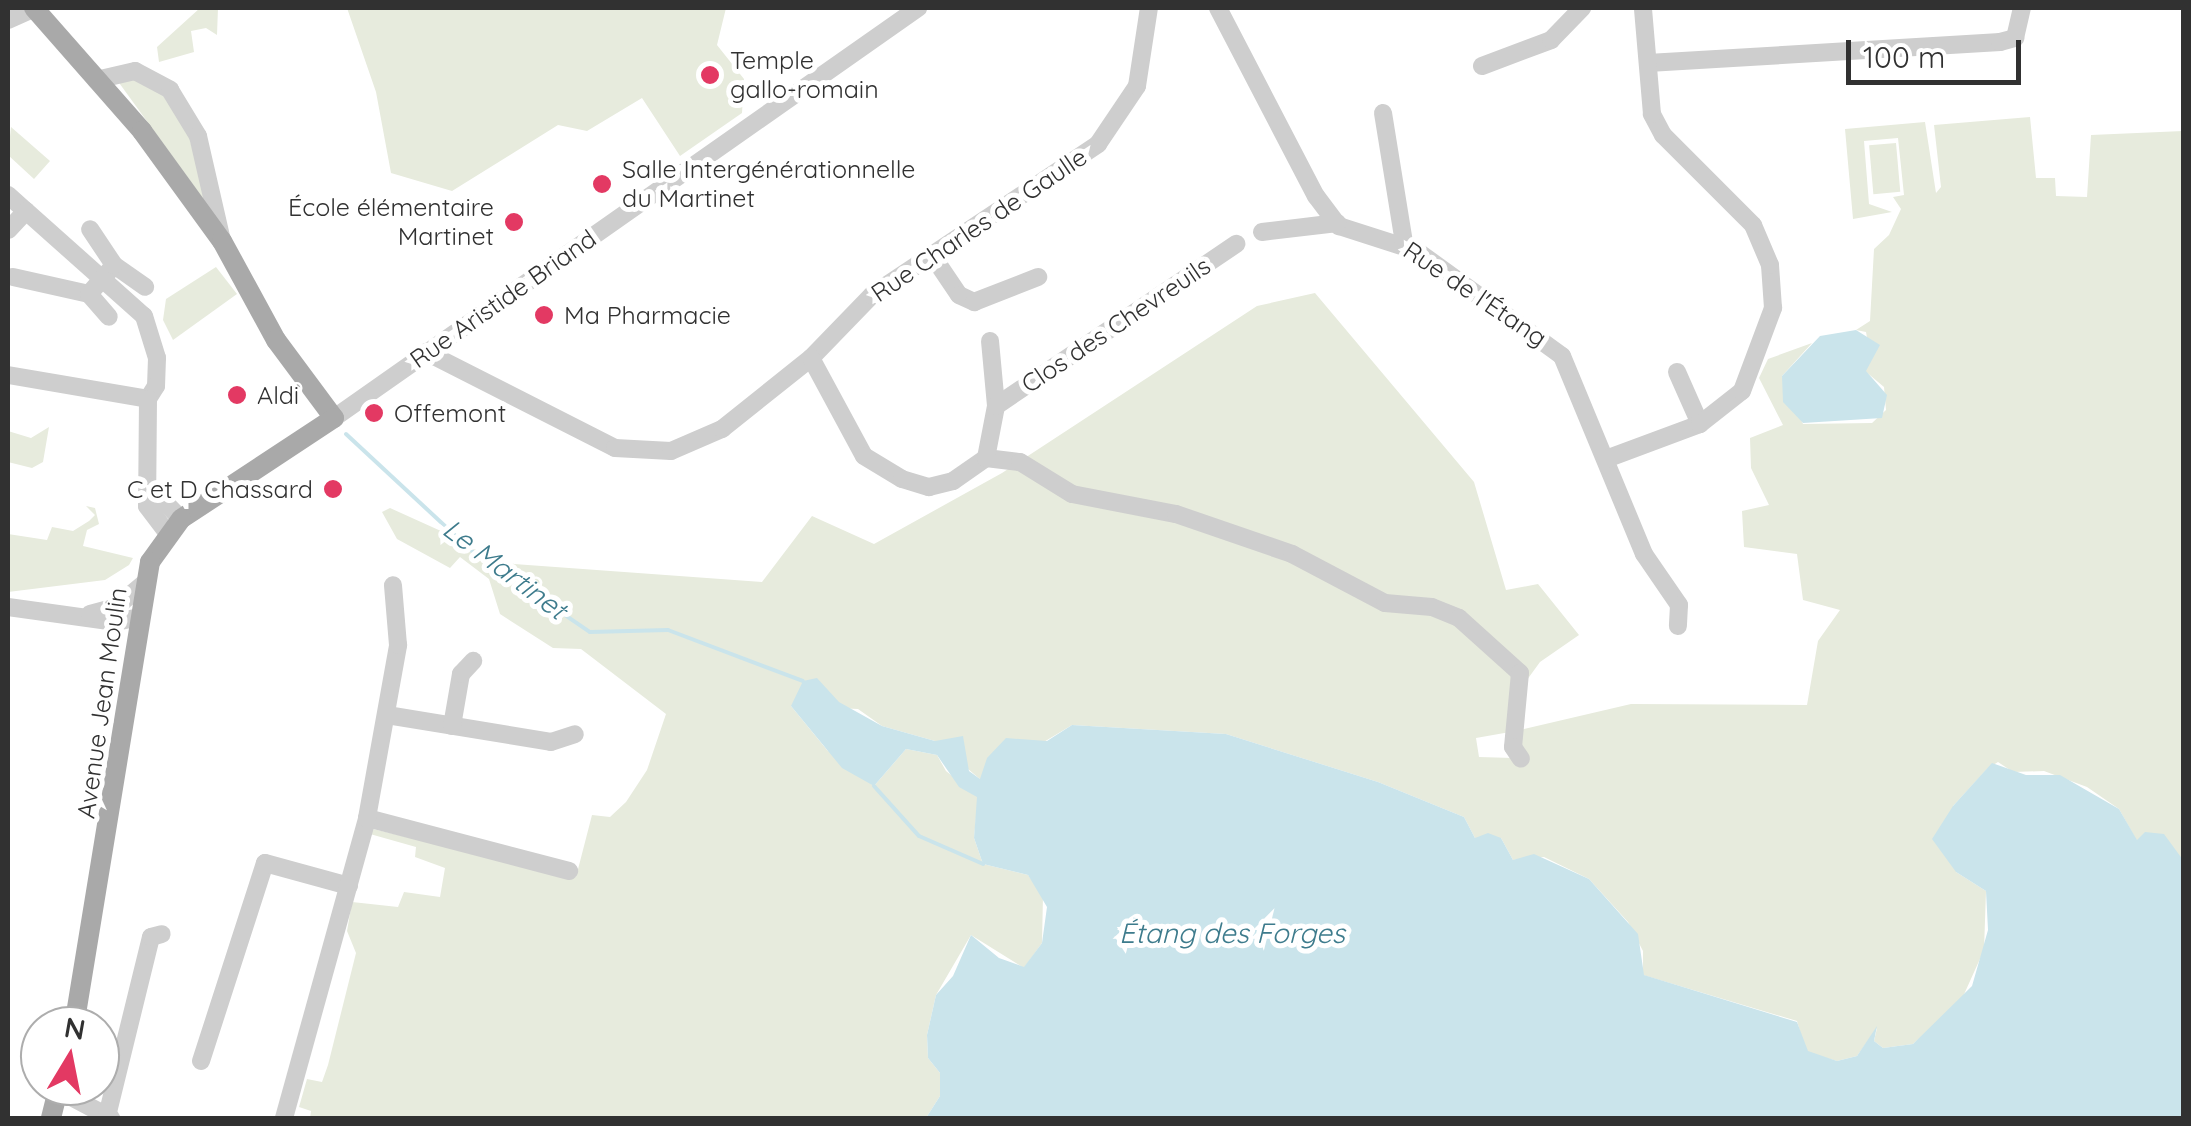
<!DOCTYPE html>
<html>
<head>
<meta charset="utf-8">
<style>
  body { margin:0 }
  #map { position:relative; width:2191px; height:1126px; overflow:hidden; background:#fff; font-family:Quicksand,sans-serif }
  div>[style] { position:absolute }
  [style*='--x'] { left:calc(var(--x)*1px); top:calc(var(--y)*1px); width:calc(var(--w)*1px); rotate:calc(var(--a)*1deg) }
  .green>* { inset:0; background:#e7ebdd; transform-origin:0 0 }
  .water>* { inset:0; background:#cae4eb }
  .stream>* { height:4px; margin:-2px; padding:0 2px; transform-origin:2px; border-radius:2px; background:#cae4eb }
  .minor>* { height:18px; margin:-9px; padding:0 9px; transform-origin:9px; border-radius:9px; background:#cecece }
  .major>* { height:20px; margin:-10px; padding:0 10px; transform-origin:10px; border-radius:10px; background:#a9a9a9 }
  .dots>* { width:28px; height:28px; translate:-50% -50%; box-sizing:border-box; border:5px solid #fff; border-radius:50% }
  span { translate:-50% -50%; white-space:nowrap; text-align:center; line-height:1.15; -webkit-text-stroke:10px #fff; paint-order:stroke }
  .poi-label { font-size:25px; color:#313131 }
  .left { translate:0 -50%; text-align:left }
  .right { translate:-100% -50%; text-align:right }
  .street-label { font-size:25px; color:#313131 }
  .water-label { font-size:28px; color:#3d7b8c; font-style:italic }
  .frame { position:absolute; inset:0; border:10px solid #313131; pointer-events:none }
  .north { position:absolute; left:20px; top:1006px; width:100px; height:100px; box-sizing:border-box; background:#fff; border:2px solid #adadad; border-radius:50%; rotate:10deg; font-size:28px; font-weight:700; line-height:40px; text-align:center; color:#313131 }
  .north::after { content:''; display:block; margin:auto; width:35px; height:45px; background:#e33963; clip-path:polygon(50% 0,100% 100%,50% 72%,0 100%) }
  .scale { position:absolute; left:1846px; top:40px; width:175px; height:45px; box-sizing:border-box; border:5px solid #313131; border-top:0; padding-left:12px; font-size:30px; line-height:35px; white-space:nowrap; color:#313131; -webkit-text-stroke:8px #fff; paint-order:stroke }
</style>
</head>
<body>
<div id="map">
  <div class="green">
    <i style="clip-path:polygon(200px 8px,218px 8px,217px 35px,206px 28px,191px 31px,194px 52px,159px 62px,157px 47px)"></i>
    <i style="clip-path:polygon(347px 8px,726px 8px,717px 45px,744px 79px,742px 113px,680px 156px,642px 98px,587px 131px,558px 125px,452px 191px,391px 173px,376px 92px)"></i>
    <i style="clip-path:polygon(131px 78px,153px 83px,186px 125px,207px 204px,117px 80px)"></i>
    <i style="clip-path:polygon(2030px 117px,2036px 178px,2055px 178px,2056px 196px,2087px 197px,2091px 135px,2183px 131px,2183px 860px,2137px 841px,2119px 809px,2087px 787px,2044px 771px,2013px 772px,1998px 762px,1987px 769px,1953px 806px,1956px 872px,1986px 891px,1984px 950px,1961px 1001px,1913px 1044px,1883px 1048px,1874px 1041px,1877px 1028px,1857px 1056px,1837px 1061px,1806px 1052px,1797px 1021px,1643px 975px,1643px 951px,1628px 922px,1589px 879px,1544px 857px,1513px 860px,1501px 838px,1475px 838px,1464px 817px,1378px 782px,1226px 734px,1072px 725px,981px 780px,935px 741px,882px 726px,858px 709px,791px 706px,827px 750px,874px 786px,906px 749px,937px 755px,946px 771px,978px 797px,974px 838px,983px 864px,1028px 875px,1043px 895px,1042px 943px,1024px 968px,971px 935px,936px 995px,927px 1035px,928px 1058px,940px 1073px,940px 1096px,926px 1118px,310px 1118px,311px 1111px,299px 1107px,307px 1079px,322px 1082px,328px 1065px,356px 953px,347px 931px,352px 902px,398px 907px,404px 892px,440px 897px,445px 868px,415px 857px,416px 847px,370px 834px,373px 829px,576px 877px,592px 815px,610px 817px,626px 802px,647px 770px,666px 714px,581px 649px,553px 648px,500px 614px,489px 579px,460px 557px,450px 568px,397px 539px,382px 512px,390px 508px,514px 564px,762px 582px,812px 516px,874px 544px,1002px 473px,1257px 306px,1315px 293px,1474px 482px,1506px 590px,1538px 584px,1579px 635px,1540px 662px,1508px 706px,1510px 732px,1476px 738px,1479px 757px,1513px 758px,1520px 730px,1631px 704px,1807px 705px,1818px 641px,1840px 610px,1803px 600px,1797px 554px,1744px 547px,1742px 511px,1769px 505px,1751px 468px,1750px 438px,1783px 425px,1759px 378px,1768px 359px,1812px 343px,1782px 376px,1803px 424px,1872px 423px,1886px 410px,1884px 387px,1865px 371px,1871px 360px,1866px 332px,1856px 330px,1870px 321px,1874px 249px,1889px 235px,1901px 209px,1893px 197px,1904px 195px,1898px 138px,1864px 141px,1869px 204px,1892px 212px,1853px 219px,1845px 129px,1925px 122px,1936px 193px,1941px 187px,1934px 125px)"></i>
    <i style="clip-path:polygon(11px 127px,50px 161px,34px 179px,8px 155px)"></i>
    <i style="left:1896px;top:143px;width:49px;height:27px;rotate:85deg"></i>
    <i style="clip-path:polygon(216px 267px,237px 294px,173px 340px,163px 320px,166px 299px)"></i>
    <i style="clip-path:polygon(49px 427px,43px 462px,32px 468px,8px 462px,8px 431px,31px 438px)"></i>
    <i style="clip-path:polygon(86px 506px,95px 508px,99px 524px,87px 530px,83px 546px,133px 558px,129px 565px,105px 580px,8px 592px,8px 534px,47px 540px,52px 527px,73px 531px,89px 521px,95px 515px)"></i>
  </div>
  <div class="water">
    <i style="clip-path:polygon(1856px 330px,1880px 345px,1866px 371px,1887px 395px,1882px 418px,1803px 423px,1783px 402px,1782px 376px,1820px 336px)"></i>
    <i style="clip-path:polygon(817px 678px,839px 702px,882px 726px,935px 741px,963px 736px,969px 771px,980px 779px,987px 758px,1006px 738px,1047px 741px,1072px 725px,1226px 734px,1378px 782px,1464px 817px,1475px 838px,1488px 833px,1501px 838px,1513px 860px,1534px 854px,1589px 879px,1638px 934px,1644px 975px,1797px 1022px,1808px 1051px,1837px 1061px,1857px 1056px,1877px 1026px,1874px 1041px,1883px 1048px,1913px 1044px,1972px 986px,1988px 930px,1986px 891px,1956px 872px,1932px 839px,1953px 806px,1992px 763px,2026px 775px,2060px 775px,2119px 809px,2137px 840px,2145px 832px,2164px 834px,2183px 860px,2183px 1118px,926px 1118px,940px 1096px,940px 1073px,928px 1058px,927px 1035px,936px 995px,953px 976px,971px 935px,999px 958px,1024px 967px,1042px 943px,1047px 907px,1028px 875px,983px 864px,974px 838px,977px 797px,959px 787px,937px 755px,906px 749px,874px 786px,842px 768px,791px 706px,803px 681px)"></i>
  </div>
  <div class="stream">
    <i style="--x:346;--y:434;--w:175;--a:42.9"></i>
    <i style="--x:474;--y:553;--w:140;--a:34.3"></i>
    <i style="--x:590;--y:632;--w:78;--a:-1.5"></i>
    <i style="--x:668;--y:630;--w:144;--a:20.7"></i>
    <i style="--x:874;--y:786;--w:67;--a:48"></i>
    <i style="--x:919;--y:836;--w:70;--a:23.6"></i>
  </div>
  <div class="minor">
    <i style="--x:1218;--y:8;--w:212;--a:62.5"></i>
    <i style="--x:1316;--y:196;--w:38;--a:53"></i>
    <i style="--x:1339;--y:226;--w:82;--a:17.8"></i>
    <i style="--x:1417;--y:251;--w:179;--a:35.9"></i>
    <i style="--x:1562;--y:356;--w:214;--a:67.5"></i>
    <i style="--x:1644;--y:554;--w:62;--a:55.5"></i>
    <i style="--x:1679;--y:605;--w:21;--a:93"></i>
    <i style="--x:8;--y:20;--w:30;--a:-24"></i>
    <i style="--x:1648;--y:63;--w:353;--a:-3.4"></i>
    <i style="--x:2000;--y:42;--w:16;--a:-15"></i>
    <i style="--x:2015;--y:38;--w:31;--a:-77"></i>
    <i style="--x:1482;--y:66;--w:74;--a:-20.6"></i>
    <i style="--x:1551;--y:40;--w:45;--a:-45.9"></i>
    <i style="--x:96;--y:80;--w:40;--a:-13"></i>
    <i style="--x:135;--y:71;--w:40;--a:28"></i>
    <i style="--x:170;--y:90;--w:54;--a:58.7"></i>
    <i style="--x:198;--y:136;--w:108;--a:77.1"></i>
    <i style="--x:1383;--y:113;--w:132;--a:80.8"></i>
    <i style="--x:8;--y:195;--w:24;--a:42"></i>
    <i style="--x:26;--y:211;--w:26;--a:133"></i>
    <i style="--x:26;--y:211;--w:158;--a:41.7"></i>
    <i style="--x:144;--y:316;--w:44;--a:72.8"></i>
    <i style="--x:157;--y:358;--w:28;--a:92"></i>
    <i style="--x:156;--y:386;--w:15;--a:122"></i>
    <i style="--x:1262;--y:232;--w:76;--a:-6.8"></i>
    <i style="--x:932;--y:255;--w:48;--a:56"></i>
    <i style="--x:959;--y:295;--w:17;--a:25"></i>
    <i style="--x:974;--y:302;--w:69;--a:-21.3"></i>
    <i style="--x:114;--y:265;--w:38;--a:35"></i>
    <i style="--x:13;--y:277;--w:78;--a:12.6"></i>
    <i style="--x:89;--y:294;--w:38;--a:-49"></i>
    <i style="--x:114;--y:265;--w:43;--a:-123.7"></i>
    <i style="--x:89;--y:294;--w:30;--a:49"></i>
    <i style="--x:990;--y:341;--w:65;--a:84.7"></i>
    <i style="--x:426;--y:352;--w:212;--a:26.9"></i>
    <i style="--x:615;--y:448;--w:56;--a:3.1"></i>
    <i style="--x:671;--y:451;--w:56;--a:-23.3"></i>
    <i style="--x:722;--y:429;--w:114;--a:-38.6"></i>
    <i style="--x:811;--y:358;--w:88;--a:-45.9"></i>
    <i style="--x:872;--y:295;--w:272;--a:-33.7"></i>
    <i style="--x:1098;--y:144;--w:70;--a:-56.1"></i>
    <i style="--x:1137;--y:86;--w:79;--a:-81.3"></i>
    <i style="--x:811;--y:358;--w:111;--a:61.6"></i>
    <i style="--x:864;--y:456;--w:44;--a:31.2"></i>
    <i style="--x:902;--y:479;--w:28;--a:17"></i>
    <i style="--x:929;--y:487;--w:25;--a:-14"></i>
    <i style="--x:953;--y:481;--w:40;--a:-34.9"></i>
    <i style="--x:986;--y:458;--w:34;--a:7"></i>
    <i style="--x:1020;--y:462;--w:61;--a:31.6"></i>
    <i style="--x:1072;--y:494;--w:106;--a:10.9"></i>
    <i style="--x:1176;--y:514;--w:123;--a:19"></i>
    <i style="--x:1292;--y:554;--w:105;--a:27.8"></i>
    <i style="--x:1385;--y:603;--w:47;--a:4.9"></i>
    <i style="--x:1432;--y:607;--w:29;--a:22"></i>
    <i style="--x:1459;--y:618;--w:82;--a:42"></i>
    <i style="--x:1520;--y:673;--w:74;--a:95.4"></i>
    <i style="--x:1513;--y:747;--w:14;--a:56"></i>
    <i style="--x:1677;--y:372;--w:57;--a:66.1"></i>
    <i style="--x:8;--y:375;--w:142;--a:9.7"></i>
    <i style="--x:148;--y:399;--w:107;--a:90.5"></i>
    <i style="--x:147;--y:506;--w:34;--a:53"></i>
    <i style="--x:334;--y:418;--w:714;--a:-35.07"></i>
    <i style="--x:986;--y:458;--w:53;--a:-79.1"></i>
    <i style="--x:996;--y:406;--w:290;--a:-34"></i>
    <i style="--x:1606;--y:459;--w:100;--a:-20.4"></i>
    <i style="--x:1700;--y:424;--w:53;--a:-38.2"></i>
    <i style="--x:1742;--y:391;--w:89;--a:-69.5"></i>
    <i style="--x:1773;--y:308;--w:43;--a:-94"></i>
    <i style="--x:1770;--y:265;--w:43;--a:-113"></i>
    <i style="--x:1753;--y:225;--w:127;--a:-135"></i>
    <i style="--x:1663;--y:135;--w:24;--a:-118"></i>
    <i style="--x:1652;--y:114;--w:106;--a:-94.9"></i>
    <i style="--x:150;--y:487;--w:45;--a:45.9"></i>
    <i style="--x:8;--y:607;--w:109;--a:7.9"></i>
    <i style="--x:116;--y:622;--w:24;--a:-12"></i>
    <i style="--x:90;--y:614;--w:27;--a:-15"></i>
    <i style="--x:116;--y:607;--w:39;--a:-40"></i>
    <i style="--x:387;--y:715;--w:166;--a:9.3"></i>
    <i style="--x:551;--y:742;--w:25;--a:-18"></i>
    <i style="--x:452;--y:726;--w:53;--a:-80.2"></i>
    <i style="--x:461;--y:674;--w:18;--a:-47"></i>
    <i style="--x:367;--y:818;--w:209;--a:14.7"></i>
    <i style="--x:201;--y:1061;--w:208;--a:-72.1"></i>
    <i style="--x:265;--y:863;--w:87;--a:15.3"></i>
    <i style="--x:58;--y:1090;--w:60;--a:27.8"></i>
    <i style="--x:107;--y:1116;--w:184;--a:-76.2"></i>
    <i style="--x:151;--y:937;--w:11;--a:-15"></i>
    <i style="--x:284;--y:1118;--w:311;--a:-74.5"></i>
    <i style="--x:367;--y:818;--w:176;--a:-79.8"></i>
    <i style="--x:398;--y:645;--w:60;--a:-94.8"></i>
  </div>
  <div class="major">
    <i style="--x:34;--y:8;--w:164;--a:48.7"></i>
    <i style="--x:142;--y:131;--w:136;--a:54"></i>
    <i style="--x:222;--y:241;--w:113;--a:61.4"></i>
    <i style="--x:276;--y:340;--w:97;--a:53.4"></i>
    <i style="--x:334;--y:418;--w:183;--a:146.6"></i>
    <i style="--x:181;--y:519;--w:53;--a:125.8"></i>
    <i style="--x:150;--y:562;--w:470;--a:99.3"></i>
    <i style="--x:51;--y:1118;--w:33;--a:-76"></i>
  </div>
  <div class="dots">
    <i style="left:710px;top:75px;background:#e33963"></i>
    <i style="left:602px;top:184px;background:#e33963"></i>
    <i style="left:514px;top:222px;background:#e33963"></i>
    <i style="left:544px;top:315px;background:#e33963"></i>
    <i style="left:237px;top:395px;background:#e33963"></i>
    <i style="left:374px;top:413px;background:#e33963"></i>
    <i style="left:333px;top:489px;background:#e33963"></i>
  </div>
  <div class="poi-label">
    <span class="left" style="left:730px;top:75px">Temple<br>gallo-romain</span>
    <span class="left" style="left:622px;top:184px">Salle Intergénérationnelle<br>du Martinet</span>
    <span class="right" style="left:494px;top:222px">École élémentaire<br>Martinet</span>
    <span class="left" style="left:564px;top:315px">Ma Pharmacie</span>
    <span class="left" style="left:257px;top:395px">Aldi</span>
    <span class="left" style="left:394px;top:413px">Offemont</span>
    <span class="right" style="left:313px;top:489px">C et D Chassard</span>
  </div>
  <div class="street-label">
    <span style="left:979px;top:225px;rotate:-34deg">Rue Charles de Gaulle</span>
    <span style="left:1475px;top:294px;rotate:34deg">Rue de l'Étang</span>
    <span style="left:503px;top:299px;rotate:-35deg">Rue Aristide Briand</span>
    <span style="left:1116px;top:325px;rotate:-34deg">Clos des Chevreuils</span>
    <span style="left:102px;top:703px;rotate:-82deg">Avenue Jean Moulin</span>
  </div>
  <div class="water-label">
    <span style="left:505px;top:569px;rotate:37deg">Le Martinet</span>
    <span style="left:1232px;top:933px">Étang des Forges</span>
  </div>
  <div class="frame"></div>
  <div class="north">N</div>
  <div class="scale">100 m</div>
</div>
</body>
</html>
